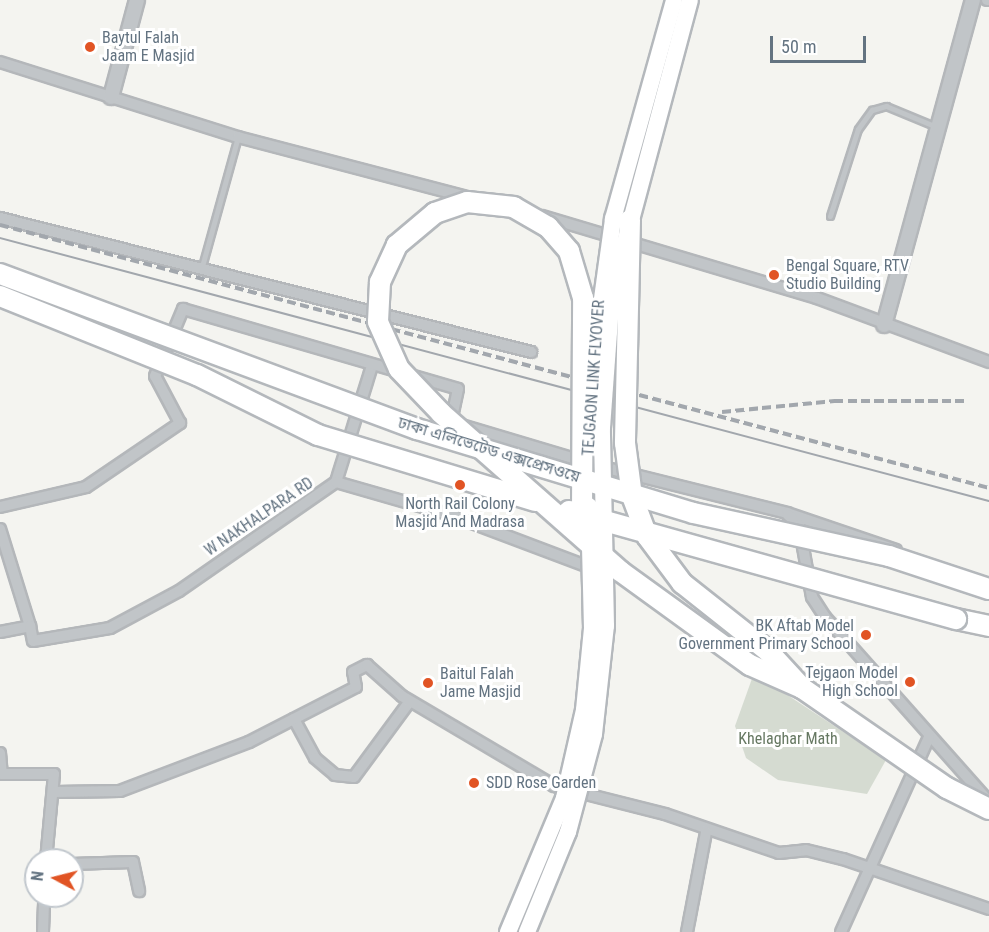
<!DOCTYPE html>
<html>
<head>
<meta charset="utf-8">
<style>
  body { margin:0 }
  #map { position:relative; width:989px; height:932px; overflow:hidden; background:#f4f4f0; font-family:"Roboto Condensed","Noto Sans Bengali",sans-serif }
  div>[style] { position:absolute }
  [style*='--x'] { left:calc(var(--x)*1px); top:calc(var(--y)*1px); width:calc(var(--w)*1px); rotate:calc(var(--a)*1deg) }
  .green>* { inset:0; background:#d5dbd1 }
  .roads { filter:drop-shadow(2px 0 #b4b7ba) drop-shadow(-2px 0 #b4b7ba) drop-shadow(0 2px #b4b7ba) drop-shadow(0 -2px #b4b7ba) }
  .service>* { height:5px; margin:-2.5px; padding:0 2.5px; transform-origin:2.5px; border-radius:2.5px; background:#c1c5c8 }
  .minor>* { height:10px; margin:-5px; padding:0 5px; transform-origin:5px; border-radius:5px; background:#c1c5c8 }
  .tertiary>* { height:14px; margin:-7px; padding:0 7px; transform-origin:7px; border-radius:7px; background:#c1c5c8 }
  .motorway>* { height:20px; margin:-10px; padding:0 10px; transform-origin:10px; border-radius:10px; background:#fff }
  .tram>* { height:1.5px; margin:-0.75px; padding:0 0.75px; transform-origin:0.75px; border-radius:0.75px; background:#a2a7ad }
  .rail>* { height:4px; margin-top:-2px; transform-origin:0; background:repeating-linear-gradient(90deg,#a2a7ad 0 9px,transparent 0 13.5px) }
  .bridges { filter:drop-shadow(2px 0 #b4b8bc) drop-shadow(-2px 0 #b4b8bc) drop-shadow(0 2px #b4b8bc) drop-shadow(0 -2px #b4b8bc) }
  .primary-bridge>* { height:16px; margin:-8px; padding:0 8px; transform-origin:8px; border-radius:8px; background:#fff }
  .motorway-bridge>* { height:20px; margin:-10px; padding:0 10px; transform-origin:10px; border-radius:10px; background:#fff }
  .dots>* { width:16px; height:16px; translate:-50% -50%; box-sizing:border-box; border:3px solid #fff; border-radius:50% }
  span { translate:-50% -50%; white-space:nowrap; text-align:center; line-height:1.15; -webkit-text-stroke:6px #fff; paint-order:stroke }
  .poi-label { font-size:16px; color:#637381 }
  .left { translate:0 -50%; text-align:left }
  .right { translate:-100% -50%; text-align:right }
  .street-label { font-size:16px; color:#637381 }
  .park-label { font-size:16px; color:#667862 }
  .north { position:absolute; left:24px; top:848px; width:60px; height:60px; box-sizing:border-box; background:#fff; border:2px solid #c1c7cd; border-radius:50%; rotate:277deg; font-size:16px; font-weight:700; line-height:24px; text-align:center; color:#637381 }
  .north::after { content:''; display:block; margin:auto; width:21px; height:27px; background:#e15424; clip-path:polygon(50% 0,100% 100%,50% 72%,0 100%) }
  .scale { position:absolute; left:770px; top:36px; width:96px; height:27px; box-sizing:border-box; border:3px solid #637381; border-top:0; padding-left:8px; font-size:18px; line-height:21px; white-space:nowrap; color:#637381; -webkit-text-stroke:4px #fff; paint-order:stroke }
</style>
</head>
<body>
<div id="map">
  <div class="green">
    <i style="clip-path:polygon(754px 673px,886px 760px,867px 794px,778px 780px,746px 758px,735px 726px)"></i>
  </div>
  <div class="roads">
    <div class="service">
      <i style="--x:830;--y:216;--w:91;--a:-72.2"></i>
      <i style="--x:858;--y:129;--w:24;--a:-54"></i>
      <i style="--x:872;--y:110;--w:15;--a:-16"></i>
      <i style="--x:886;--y:106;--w:55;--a:22.4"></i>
      <i style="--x:201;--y:270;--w:138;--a:-74.5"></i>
    </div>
    <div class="minor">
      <i style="--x:987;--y:0;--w:2;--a:0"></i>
      <i style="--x:0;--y:62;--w:250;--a:17.5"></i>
      <i style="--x:238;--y:137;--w:241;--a:14.7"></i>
      <i style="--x:542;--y:216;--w:287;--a:16.6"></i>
      <i style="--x:817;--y:298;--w:184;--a:20.4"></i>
      <i style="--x:0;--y:218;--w:548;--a:14.16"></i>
      <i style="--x:336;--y:482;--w:121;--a:-72.8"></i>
      <i style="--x:0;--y:507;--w:88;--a:-13.1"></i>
      <i style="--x:86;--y:487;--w:114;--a:-34.2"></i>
      <i style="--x:180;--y:423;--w:53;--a:-118"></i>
      <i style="--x:155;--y:376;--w:73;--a:-67.3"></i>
      <i style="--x:183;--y:309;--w:286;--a:16.2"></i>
      <i style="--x:458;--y:389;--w:34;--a:102"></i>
      <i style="--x:451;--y:422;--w:150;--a:16.6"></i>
      <i style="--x:595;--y:465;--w:198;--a:14"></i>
      <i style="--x:787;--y:513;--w:115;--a:18.7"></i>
      <i style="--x:788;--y:515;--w:15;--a:42"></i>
      <i style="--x:799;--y:525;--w:73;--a:79.8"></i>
      <i style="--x:812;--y:597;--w:24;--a:57"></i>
      <i style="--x:825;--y:617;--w:247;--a:48.4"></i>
      <i style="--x:0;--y:529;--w:102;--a:72.8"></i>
      <i style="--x:0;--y:632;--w:31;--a:-11"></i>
      <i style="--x:30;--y:626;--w:15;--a:79"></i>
      <i style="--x:33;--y:641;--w:78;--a:-9.6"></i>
      <i style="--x:110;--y:628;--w:78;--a:-28.2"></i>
      <i style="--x:179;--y:591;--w:191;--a:-34.8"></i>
      <i style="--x:336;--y:482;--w:120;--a:16"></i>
      <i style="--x:451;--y:515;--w:144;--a:20.7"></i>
      <i style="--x:294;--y:719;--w:44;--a:61.7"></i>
      <i style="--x:315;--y:758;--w:26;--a:40"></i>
      <i style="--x:335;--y:775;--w:19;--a:6"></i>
      <i style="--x:354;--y:777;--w:94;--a:-53.6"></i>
      <i style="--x:0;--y:753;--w:21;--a:85"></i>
      <i style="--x:2;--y:774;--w:52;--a:0"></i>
      <i style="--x:54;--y:774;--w:86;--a:95.3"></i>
      <i style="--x:55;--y:792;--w:65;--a:-0.9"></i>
      <i style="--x:120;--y:791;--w:138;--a:-20.8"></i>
      <i style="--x:249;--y:742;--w:120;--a:-27.2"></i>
      <i style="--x:356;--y:687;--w:15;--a:-101"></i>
      <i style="--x:353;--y:672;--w:16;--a:-27"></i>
      <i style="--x:367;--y:665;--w:47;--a:41.5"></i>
      <i style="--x:402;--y:696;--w:177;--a:30.6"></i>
      <i style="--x:554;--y:786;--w:114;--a:14.2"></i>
      <i style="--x:665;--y:814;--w:120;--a:18.9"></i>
      <i style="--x:779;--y:853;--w:27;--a:-6"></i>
      <i style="--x:806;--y:850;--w:38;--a:14"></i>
      <i style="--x:843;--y:859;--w:154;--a:18.9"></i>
      <i style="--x:72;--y:864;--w:61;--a:-1.9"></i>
      <i style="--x:133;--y:862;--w:30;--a:78"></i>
      <i style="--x:43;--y:932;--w:36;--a:-88"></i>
      <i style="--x:687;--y:932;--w:102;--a:-79.2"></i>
      <i style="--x:841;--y:932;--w:214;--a:-65.7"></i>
    </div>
    <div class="tertiary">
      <i style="--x:111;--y:97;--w:100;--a:-75"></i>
      <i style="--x:884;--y:325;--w:337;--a:-74.7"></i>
    </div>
    <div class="motorway">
      <i style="--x:956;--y:619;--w:34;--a:12"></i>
    </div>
  </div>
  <div class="tram">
    <i style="--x:0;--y:238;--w:1023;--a:14.89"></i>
  </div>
  <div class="rail">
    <i style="--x:0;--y:225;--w:1023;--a:14.89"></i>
    <i style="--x:722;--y:412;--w:113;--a:-5.6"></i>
    <i style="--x:834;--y:401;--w:132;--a:0"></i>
  </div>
  <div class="bridges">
    <div class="primary-bridge">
      <i style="--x:591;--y:378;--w:161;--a:-82.1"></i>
      <i style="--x:613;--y:219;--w:227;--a:-74.4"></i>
      <i style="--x:508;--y:932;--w:145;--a:-67.3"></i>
      <i style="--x:564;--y:798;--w:90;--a:-77.2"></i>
      <i style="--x:584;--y:710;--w:82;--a:-84.4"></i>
      <i style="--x:592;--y:628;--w:122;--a:-91.4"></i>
      <i style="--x:527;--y:932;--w:108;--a:-67.7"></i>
      <i style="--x:568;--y:832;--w:101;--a:-75.1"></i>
      <i style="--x:594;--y:734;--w:109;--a:-83.7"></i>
      <i style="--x:606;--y:626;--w:198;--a:-91.2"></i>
      <i style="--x:602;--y:428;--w:137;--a:-85.8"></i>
      <i style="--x:612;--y:291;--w:301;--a:-75"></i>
    </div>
    <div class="motorway-bridge">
      <i style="--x:630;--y:220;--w:223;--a:91.3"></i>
      <i style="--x:625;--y:443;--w:53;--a:82.5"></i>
      <i style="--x:632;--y:496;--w:43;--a:69.4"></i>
      <i style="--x:647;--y:536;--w:59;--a:53.3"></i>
      <i style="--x:682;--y:583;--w:111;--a:38.4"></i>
      <i style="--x:769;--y:652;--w:49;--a:47.5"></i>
      <i style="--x:802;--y:688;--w:176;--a:34.6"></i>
      <i style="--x:947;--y:788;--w:47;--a:26.6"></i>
      <i style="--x:0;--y:274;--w:445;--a:20.4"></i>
      <i style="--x:417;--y:429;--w:288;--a:16.9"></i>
      <i style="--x:693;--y:513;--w:201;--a:12.4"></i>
      <i style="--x:889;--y:556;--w:105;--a:18.3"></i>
      <i style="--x:0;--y:296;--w:212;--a:21.9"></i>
      <i style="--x:197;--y:375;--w:135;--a:26.4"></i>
      <i style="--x:318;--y:435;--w:227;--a:16.9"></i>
      <i style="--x:569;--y:511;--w:402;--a:15.6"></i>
      <i style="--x:582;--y:514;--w:216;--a:-89.7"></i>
      <i style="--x:583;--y:298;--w:49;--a:-106.6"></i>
      <i style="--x:569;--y:251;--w:32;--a:-131"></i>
      <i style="--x:548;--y:227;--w:39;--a:-150"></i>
      <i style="--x:514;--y:207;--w:47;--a:-173.9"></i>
      <i style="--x:467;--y:202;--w:34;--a:161"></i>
      <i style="--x:435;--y:213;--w:50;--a:139.9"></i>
      <i style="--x:397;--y:245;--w:41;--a:114.7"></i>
      <i style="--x:380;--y:282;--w:40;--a:92.9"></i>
      <i style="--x:378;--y:322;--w:51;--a:65.9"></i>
      <i style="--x:399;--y:369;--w:61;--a:46.3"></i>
      <i style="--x:441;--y:413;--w:239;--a:41.4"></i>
      <i style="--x:620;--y:571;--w:160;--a:35.9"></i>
      <i style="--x:750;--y:665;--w:57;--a:23.9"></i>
    </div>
  </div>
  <div class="dots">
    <i style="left:90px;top:47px;background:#e15424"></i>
    <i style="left:774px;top:275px;background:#e15424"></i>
    <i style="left:460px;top:485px;background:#e15424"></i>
    <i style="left:866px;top:635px;background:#e15424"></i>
    <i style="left:910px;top:682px;background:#e15424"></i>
    <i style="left:428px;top:683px;background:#e15424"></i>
    <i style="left:474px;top:783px;background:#e15424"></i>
  </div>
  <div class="poi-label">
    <span class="left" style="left:102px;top:47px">Baytul Falah<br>Jaam E Masjid</span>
    <span class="left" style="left:786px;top:275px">Bengal Square, RTV<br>Studio Building</span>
    <span style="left:460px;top:513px">North Rail Colony<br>Masjid And Madrasa</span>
    <span class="right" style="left:854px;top:635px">BK Aftab Model<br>Government Primary School</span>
    <span class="right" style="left:898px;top:682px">Tejgaon Model<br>High School</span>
    <span class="left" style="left:440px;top:683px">Baitul Falah<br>Jame Masjid</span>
    <span class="left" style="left:486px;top:783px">SDD Rose Garden</span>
  </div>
  <div class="street-label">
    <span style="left:594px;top:378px;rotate:-86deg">TEJGAON LINK FLYOVER</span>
    <span style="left:489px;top:450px;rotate:17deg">ঢাকা এলিভেটেড এক্সপ্রেসওয়ে</span>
    <span style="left:259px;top:517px;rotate:-34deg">W NAKHALPARA RD</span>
  </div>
  <div class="park-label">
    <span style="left:788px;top:739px">Khelaghar Math</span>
  </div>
  <div class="north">N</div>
  <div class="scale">50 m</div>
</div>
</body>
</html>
